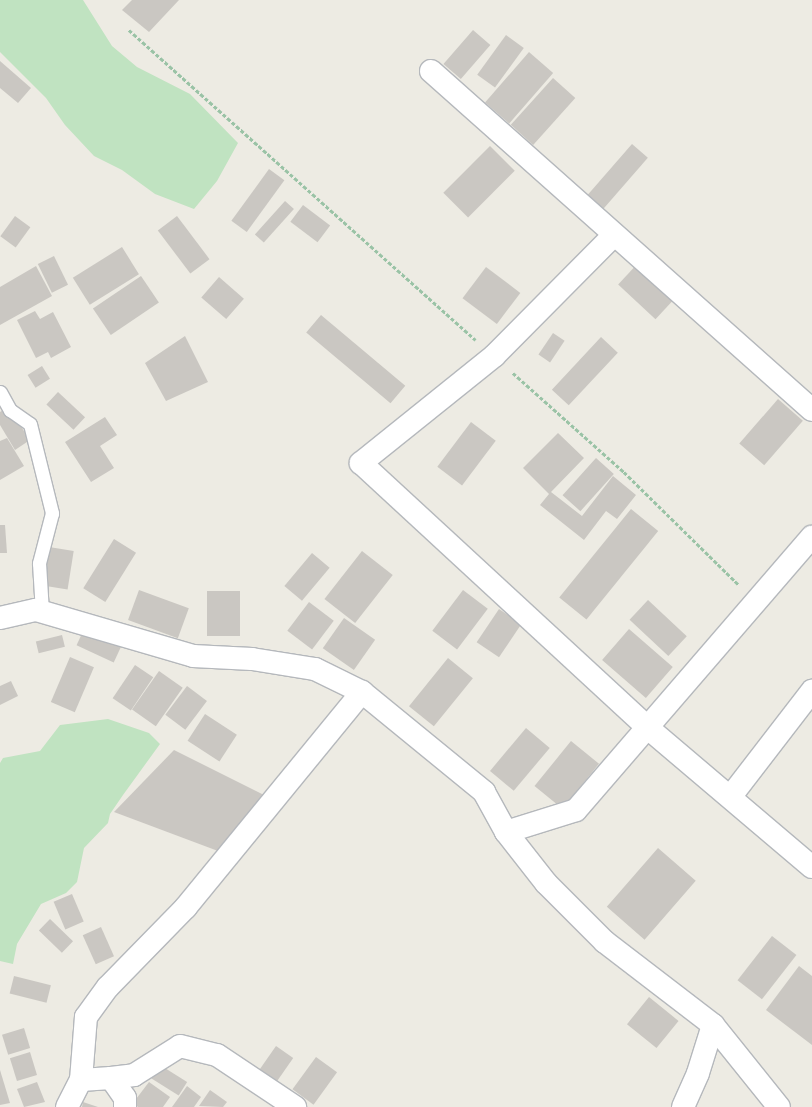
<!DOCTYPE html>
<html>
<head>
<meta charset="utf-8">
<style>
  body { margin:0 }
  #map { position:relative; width:812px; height:1107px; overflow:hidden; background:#edebe3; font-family:Raleway,sans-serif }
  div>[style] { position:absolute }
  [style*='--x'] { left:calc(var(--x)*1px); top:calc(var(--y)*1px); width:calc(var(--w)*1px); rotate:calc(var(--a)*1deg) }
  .green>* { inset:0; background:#c0e3c1 }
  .building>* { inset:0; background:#cac7c2; transform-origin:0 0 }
  .path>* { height:2.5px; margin-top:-1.25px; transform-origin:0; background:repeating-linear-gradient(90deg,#9ac3a6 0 4px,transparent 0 6px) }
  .roads { filter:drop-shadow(1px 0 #b5b8bc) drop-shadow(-1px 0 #b5b8bc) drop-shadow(0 1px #b5b8bc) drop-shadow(0 -1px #b5b8bc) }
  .service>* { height:13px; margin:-6.5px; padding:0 6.5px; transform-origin:6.5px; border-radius:6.5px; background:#fff }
  .minor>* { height:22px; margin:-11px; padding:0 11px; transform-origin:11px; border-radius:11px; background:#fff }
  span { translate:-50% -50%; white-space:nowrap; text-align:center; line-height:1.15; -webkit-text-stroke:3px #fff; paint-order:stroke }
</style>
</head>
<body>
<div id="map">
  <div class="green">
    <i style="clip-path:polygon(0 0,83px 0,112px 46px,137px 67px,190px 94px,238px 143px,217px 181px,194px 209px,155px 194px,122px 170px,94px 156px,65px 125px,46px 98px,0 52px)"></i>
    <i style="clip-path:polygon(108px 719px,149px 733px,160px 744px,123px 795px,110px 814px,108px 823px,84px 848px,77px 882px,66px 893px,41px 904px,17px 944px,13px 964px,0 961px,0 763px,3px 758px,40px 751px,60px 725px)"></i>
  </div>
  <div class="building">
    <i style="clip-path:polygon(132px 0,179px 0,149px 32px,122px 10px)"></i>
    <i style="left:473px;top:30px;width:23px;height:45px;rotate:41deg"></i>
    <i style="left:506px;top:35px;width:22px;height:49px;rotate:36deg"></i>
    <i style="left:529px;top:52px;width:32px;height:67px;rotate:41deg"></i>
    <i style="clip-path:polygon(0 61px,31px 88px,18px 103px,0 88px)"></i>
    <i style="left:553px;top:78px;width:30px;height:63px;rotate:42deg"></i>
    <i style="left:632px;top:144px;width:21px;height:70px;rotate:41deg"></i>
    <i style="left:490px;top:146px;width:35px;height:66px;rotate:45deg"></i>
    <i style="left:269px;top:169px;width:19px;height:64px;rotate:36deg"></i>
    <i style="left:285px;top:201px;width:12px;height:45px;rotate:42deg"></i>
    <i style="left:303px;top:205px;width:34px;height:21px;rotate:37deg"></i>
    <i style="left:15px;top:216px;width:19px;height:25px;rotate:36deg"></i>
    <i style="left:177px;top:216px;width:54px;height:24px;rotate:53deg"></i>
    <i style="left:122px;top:247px;width:32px;height:58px;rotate:58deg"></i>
    <i style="left:54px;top:256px;width:32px;height:18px;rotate:64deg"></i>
    <i style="left:640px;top:261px;width:51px;height:32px;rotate:43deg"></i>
    <i style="clip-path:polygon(36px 266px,52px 296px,0 325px,0 287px)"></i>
    <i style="left:486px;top:267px;width:43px;height:39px;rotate:37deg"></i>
    <i style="left:141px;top:276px;width:32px;height:58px;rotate:56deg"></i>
    <i style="left:219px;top:277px;width:33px;height:27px;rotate:41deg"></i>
    <i style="clip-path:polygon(35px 311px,40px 319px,53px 312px,71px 347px,51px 358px,48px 352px,36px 358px,17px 320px)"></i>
    <i style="left:321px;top:315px;width:110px;height:23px;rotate:40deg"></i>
    <i style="left:553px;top:333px;width:14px;height:26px;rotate:34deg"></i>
    <i style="clip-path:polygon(185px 336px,208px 382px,166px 401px,145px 363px)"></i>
    <i style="left:601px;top:337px;width:23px;height:72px;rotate:43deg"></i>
    <i style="left:42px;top:366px;width:15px;height:17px;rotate:58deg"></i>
    <i style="left:58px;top:392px;width:37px;height:17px;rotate:43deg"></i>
    <i style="left:778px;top:399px;width:33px;height:59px;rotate:41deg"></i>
    <i style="clip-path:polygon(8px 407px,30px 440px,15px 450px,0 425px,0 412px)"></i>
    <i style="clip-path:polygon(105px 417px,117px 435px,100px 446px,114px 468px,91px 482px,65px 442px)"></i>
    <i style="left:471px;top:422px;width:31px;height:56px;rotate:37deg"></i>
    <i style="clip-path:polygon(558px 433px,584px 458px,551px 492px,582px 516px,613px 476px,636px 495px,617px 519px,606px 511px,584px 540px,540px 505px,549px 494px,523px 468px)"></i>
    <i style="clip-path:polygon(7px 438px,24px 466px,0 480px,0 441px)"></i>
    <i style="left:596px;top:458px;width:24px;height:50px;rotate:42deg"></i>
    <i style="left:631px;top:509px;width:35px;height:114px;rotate:39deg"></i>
    <i style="clip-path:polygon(0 525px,5px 525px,7px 553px,0 553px)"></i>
    <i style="left:114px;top:539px;width:26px;height:58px;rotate:32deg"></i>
    <i style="left:49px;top:547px;width:25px;height:39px;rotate:9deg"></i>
    <i style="left:362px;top:551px;width:39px;height:61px;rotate:38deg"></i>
    <i style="left:312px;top:553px;width:23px;height:43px;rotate:40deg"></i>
    <i style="left:139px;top:590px;width:53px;height:32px;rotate:20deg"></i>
    <i style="left:463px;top:590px;width:31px;height:51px;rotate:37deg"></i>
    <i style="left:207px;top:591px;width:33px;height:45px"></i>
    <i style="left:648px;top:600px;width:53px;height:27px;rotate:43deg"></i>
    <i style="left:309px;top:602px;width:31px;height:36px;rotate:37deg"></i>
    <i style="left:499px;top:609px;width:27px;height:40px;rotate:34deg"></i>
    <i style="left:344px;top:618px;width:38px;height:37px;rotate:35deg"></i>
    <i style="left:85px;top:627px;width:41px;height:20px;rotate:25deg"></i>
    <i style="left:629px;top:629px;width:58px;height:41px;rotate:41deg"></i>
    <i style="left:62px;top:635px;width:12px;height:27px;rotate:76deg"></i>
    <i style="left:70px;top:657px;width:26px;height:49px;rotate:23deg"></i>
    <i style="left:448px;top:658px;width:32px;height:62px;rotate:39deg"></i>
    <i style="left:135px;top:665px;width:22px;height:40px;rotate:34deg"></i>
    <i style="left:159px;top:671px;width:29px;height:47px;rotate:35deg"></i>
    <i style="clip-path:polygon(11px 681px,18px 696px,0 705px,0 686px)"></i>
    <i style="left:187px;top:686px;width:25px;height:36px;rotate:37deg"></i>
    <i style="left:205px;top:714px;width:38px;height:32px;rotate:33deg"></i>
    <i style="left:526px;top:728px;width:31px;height:56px;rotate:40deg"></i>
    <i style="left:571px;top:741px;width:36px;height:58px;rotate:39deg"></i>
    <i style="clip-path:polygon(174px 750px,264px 795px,218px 851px,114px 812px)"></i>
    <i style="left:658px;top:848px;width:50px;height:78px;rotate:41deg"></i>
    <i style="left:72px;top:894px;width:30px;height:20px;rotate:67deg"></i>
    <i style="left:50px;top:919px;width:32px;height:16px;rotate:44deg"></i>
    <i style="left:101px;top:927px;width:32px;height:20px;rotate:66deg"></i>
    <i style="left:772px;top:936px;width:31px;height:56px;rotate:38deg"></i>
    <i style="clip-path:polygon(799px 966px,812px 976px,812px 1045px,766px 1010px)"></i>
    <i style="left:14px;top:976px;width:38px;height:18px;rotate:14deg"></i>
    <i style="left:649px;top:997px;width:38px;height:35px;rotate:39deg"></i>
    <i style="left:24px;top:1028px;width:21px;height:23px;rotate:73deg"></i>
    <i style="left:276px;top:1046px;width:21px;height:31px;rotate:35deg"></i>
    <i style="left:30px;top:1052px;width:24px;height:21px;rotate:73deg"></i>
    <i style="left:316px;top:1057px;width:26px;height:40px;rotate:36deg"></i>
    <i style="left:160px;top:1065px;width:32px;height:16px;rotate:32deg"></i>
    <i style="clip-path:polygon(0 1070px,10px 1103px,0 1105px)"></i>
    <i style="clip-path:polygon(37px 1082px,45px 1102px,24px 1107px,17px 1089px)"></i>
    <i style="clip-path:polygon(149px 1082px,170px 1097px,163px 1107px,138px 1107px,133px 1103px)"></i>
    <i style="clip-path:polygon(187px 1086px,201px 1097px,194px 1107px,172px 1107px)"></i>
    <i style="clip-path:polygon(210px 1090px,227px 1102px,223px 1107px,199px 1106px)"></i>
    <i style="clip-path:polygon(83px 1102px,98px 1107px,82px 1107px)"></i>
  </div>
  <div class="path">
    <i style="--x:129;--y:30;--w:465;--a:41.8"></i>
    <i style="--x:513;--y:373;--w:149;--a:41.7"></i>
    <i style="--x:624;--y:472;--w:161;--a:44.5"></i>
  </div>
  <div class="roads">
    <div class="service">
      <i style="--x:0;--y:392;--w:21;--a:61"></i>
      <i style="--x:10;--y:410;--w:24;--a:35"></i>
      <i style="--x:30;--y:424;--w:92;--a:76.1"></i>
      <i style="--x:52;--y:513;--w:52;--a:104.6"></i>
      <i style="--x:39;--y:563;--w:49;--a:86.5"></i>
    </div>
    <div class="minor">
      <i style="--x:431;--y:71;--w:510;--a:41.66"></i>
      <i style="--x:614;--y:235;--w:170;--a:134.8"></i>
      <i style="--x:494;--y:356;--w:171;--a:141.2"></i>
      <i style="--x:361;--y:463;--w:391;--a:42.7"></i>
      <i style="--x:648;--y:728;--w:215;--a:40.3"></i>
      <i style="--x:0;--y:618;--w:37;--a:-13"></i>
      <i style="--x:36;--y:610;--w:164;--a:16.3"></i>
      <i style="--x:193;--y:656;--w:59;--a:2.9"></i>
      <i style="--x:252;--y:659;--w:64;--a:9"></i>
      <i style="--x:315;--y:669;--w:52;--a:26.1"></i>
      <i style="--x:362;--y:692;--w:158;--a:39.3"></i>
      <i style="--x:484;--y:792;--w:46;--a:61.2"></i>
      <i style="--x:506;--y:832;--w:65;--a:51.9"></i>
      <i style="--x:546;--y:883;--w:83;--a:45"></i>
      <i style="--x:605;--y:942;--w:136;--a:37.5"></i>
      <i style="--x:713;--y:1025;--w:105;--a:51.2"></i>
      <i style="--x:731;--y:796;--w:133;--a:-52.4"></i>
      <i style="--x:506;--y:832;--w:73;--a:-17.4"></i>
      <i style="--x:576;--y:810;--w:361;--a:-49.2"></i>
      <i style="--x:111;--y:1078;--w:23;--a:-7"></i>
      <i style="--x:134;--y:1075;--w:54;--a:-32.2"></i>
      <i style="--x:180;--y:1046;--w:38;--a:14"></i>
      <i style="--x:217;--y:1055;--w:94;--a:33.7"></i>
      <i style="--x:81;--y:1080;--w:63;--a:-85.5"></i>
      <i style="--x:86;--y:1017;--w:37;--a:-54"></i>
      <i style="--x:108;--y:987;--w:112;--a:-45.7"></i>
      <i style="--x:186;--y:907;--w:278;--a:-50.7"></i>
      <i style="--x:67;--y:1107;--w:30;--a:-63"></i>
      <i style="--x:81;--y:1080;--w:30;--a:-4"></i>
      <i style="--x:111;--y:1078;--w:24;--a:55"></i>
      <i style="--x:125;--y:1098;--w:9;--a:90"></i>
      <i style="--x:683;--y:1107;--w:37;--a:-66"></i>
      <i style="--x:698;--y:1073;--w:50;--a:-72.6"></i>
    </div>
  </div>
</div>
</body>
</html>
